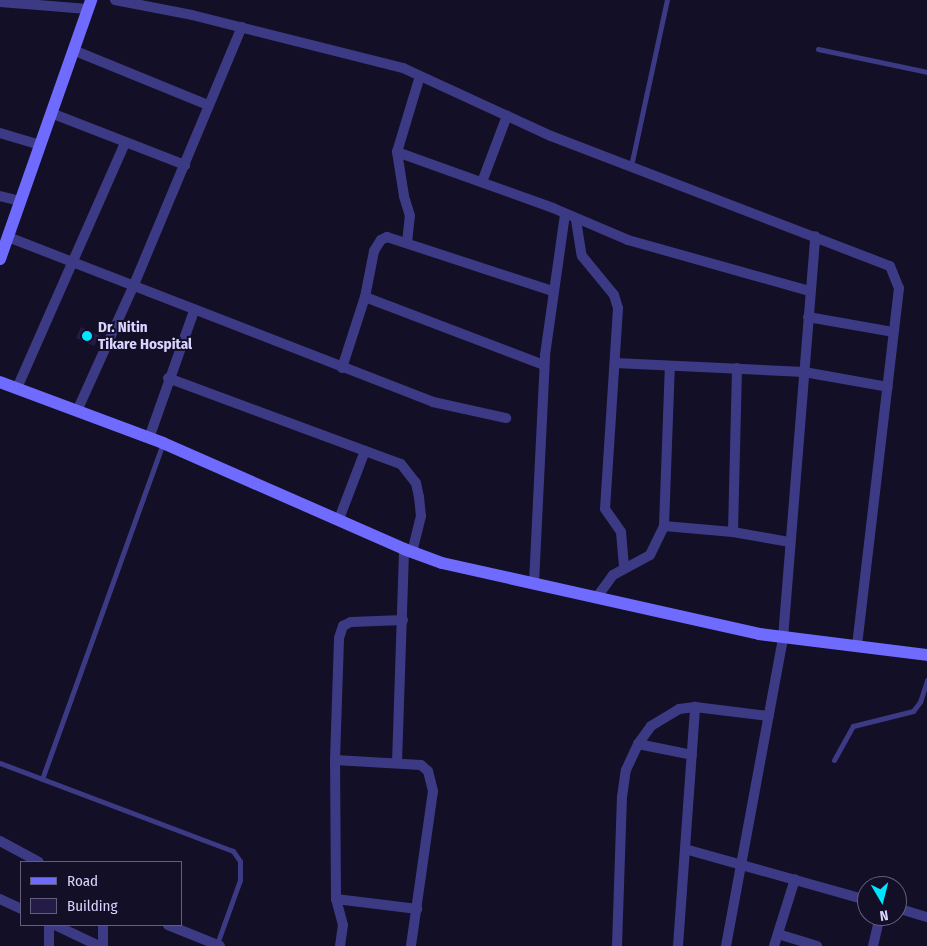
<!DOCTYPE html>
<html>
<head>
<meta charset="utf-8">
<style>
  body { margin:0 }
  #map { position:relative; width:927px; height:946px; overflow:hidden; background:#130f26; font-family:"Fira Sans Condensed",sans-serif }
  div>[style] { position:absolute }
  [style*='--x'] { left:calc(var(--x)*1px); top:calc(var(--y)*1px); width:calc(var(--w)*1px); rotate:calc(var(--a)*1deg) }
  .building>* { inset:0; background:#241b47; transform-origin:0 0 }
  .lane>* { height:5px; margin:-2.5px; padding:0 2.5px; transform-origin:2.5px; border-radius:2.5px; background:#3d3a85 }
  .street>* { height:10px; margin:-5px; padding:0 5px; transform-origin:5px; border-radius:5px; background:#3d3a85 }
  .secondary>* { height:12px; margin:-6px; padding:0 6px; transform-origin:6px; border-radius:6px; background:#6f6bff }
  .dots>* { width:14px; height:14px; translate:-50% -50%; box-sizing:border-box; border:2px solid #130f26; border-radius:50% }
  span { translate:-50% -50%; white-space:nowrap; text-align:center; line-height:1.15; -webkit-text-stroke:4px #130f26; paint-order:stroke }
  .poi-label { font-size:15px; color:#d9d4ff; font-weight:700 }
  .left { translate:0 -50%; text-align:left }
  .legend { position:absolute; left:20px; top:861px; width:162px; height:65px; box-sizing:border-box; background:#130f26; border:1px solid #625e7d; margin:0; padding:6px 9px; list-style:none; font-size:15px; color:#d9d4ff }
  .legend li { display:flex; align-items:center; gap:10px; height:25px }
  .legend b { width:25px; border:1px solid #625e7d }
  .north { position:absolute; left:857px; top:876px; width:50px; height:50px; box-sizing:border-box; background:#130f26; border:1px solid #625e7d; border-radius:50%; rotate:172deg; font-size:14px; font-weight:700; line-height:20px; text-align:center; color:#d9d4ff }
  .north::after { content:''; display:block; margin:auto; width:18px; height:22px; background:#00e5ff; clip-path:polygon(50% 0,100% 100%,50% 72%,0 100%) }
</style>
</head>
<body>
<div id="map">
  <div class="building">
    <i style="left:81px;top:327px;width:20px;height:12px;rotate:24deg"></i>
  </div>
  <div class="lane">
    <i style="--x:818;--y:49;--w:111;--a:11.9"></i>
    <i style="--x:631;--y:166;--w:170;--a:-77.8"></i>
    <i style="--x:834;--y:760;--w:39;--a:-61"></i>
    <i style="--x:853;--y:726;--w:62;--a:-14"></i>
    <i style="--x:913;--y:711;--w:11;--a:-52"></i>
    <i style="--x:920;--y:702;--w:23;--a:-72"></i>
    <i style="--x:0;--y:763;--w:249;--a:20.7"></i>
    <i style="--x:233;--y:851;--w:12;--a:55"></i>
    <i style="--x:240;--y:861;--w:19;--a:90"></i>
    <i style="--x:240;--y:880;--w:68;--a:109.8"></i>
    <i style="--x:42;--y:779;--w:357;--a:-70.2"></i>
  </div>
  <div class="street">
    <i style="--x:115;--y:0;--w:78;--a:11"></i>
    <i style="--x:192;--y:15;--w:218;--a:14.1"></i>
    <i style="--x:403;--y:68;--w:163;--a:24.7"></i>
    <i style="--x:551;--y:136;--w:363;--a:21"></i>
    <i style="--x:890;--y:266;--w:24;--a:68"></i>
    <i style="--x:899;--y:288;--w:360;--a:96.7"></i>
    <i style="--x:0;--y:2;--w:88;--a:4.5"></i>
    <i style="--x:73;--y:50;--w:146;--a:22.2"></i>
    <i style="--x:51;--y:113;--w:144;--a:21.2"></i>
    <i style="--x:0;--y:133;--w:42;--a:16.7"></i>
    <i style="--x:397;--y:152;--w:166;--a:19.7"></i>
    <i style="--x:553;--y:208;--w:82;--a:23.1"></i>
    <i style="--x:628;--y:240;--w:189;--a:15.7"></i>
    <i style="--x:482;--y:182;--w:71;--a:-69.3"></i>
    <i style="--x:0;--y:196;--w:21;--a:14"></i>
    <i style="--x:576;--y:220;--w:36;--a:81"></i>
    <i style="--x:582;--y:256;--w:50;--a:50.6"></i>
    <i style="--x:614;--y:295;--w:14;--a:73"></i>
    <i style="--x:618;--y:308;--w:201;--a:93.7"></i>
    <i style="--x:605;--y:509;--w:28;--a:55"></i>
    <i style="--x:621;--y:532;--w:35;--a:85"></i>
    <i style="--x:8;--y:237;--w:456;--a:21.2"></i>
    <i style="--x:433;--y:402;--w:75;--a:12.4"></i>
    <i style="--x:407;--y:243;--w:27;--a:-84"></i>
    <i style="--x:410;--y:216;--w:21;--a:-107"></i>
    <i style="--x:404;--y:196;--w:45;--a:-99"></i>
    <i style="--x:397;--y:152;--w:79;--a:-73.2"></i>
    <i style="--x:365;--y:297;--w:191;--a:20.8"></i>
    <i style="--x:808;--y:317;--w:86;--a:10"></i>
    <i style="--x:615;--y:363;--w:189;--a:2.7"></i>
    <i style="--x:804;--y:372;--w:85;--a:10.1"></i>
    <i style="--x:342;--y:368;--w:75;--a:-72.1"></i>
    <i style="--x:365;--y:297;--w:47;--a:-78.9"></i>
    <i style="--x:374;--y:251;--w:13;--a:-58"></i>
    <i style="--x:381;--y:240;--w:7;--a:-27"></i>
    <i style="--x:387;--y:237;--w:174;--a:18.1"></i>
    <i style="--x:168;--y:378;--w:248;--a:20.3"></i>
    <i style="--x:401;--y:464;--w:24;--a:52"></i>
    <i style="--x:416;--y:483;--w:14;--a:78"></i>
    <i style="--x:419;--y:497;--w:19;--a:84"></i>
    <i style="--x:421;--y:516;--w:37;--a:104"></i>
    <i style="--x:17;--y:388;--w:268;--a:-66.2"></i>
    <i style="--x:77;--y:411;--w:136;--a:-65.7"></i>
    <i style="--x:133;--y:287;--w:282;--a:-67.3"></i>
    <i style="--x:149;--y:438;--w:135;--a:-70.5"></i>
    <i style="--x:339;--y:519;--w:73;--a:-69.1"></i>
    <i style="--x:664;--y:526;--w:160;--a:-87.9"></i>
    <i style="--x:733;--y:532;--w:164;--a:-88.6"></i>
    <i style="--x:534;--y:583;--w:228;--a:-87.2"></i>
    <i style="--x:545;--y:355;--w:142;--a:-81.9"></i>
    <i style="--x:597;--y:597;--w:27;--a:-54"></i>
    <i style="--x:613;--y:575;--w:42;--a:-28.4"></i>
    <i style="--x:650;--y:555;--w:32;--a:-64"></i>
    <i style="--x:664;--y:526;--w:69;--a:5"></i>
    <i style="--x:733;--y:532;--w:58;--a:10"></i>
    <i style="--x:638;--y:744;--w:55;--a:11.5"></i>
    <i style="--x:335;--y:760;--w:86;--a:3.3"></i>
    <i style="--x:421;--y:765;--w:9;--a:41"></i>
    <i style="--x:428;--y:771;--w:21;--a:76"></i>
    <i style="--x:433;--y:791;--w:157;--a:98.1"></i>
    <i style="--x:397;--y:763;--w:214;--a:-88.1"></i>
    <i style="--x:0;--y:841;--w:44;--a:28.3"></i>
    <i style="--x:685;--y:849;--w:189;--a:15.7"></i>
    <i style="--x:0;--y:899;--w:23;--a:25"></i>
    <i style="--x:336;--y:899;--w:82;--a:7"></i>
    <i style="--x:897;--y:908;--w:31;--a:17"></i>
    <i style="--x:49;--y:925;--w:21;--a:90"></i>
    <i style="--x:55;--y:925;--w:49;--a:25.5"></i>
    <i style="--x:103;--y:925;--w:21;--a:90"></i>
    <i style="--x:168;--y:925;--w:56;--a:22"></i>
    <i style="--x:778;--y:934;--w:41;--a:17.1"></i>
    <i style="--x:340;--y:946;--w:21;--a:-82"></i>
    <i style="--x:343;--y:925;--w:27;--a:-105"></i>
    <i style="--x:336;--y:899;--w:139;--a:-90.4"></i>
    <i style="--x:335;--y:760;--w:122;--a:-88.1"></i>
    <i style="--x:339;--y:638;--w:13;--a:-72"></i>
    <i style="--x:343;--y:626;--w:9;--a:-27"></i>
    <i style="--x:351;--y:622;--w:52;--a:-2.2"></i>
    <i style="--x:617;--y:946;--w:149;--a:-88.1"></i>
    <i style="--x:622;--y:797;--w:27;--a:-82"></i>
    <i style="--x:626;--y:770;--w:29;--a:-65"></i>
    <i style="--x:638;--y:744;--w:22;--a:-54"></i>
    <i style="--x:651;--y:726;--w:33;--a:-31"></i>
    <i style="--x:679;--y:709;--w:16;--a:-7"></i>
    <i style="--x:695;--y:707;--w:74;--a:7"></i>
    <i style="--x:678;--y:946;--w:240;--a:-85.9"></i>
    <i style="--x:726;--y:946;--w:313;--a:-79.5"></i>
    <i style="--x:783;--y:638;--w:403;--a:-85.4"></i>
    <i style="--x:774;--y:946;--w:70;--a:-72.6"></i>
    <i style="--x:873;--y:946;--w:31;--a:-77"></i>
  </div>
  <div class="secondary">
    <i style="--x:0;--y:259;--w:275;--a:-70.6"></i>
    <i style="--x:0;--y:382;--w:174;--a:20.5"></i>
    <i style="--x:163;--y:443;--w:263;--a:23.7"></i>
    <i style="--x:404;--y:549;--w:40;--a:20.2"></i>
    <i style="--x:442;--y:563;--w:325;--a:12.6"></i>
    <i style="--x:759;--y:634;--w:169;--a:7.1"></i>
  </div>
  <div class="dots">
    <i style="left:87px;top:336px;background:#00e5ff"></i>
  </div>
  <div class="poi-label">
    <span class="left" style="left:98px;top:336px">Dr. Nitin<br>Tikare Hospital</span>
  </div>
  <ul class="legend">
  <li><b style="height:6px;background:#6f6bff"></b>Road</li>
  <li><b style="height:14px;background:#241b47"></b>Building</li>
  </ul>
  <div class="north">N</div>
</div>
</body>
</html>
